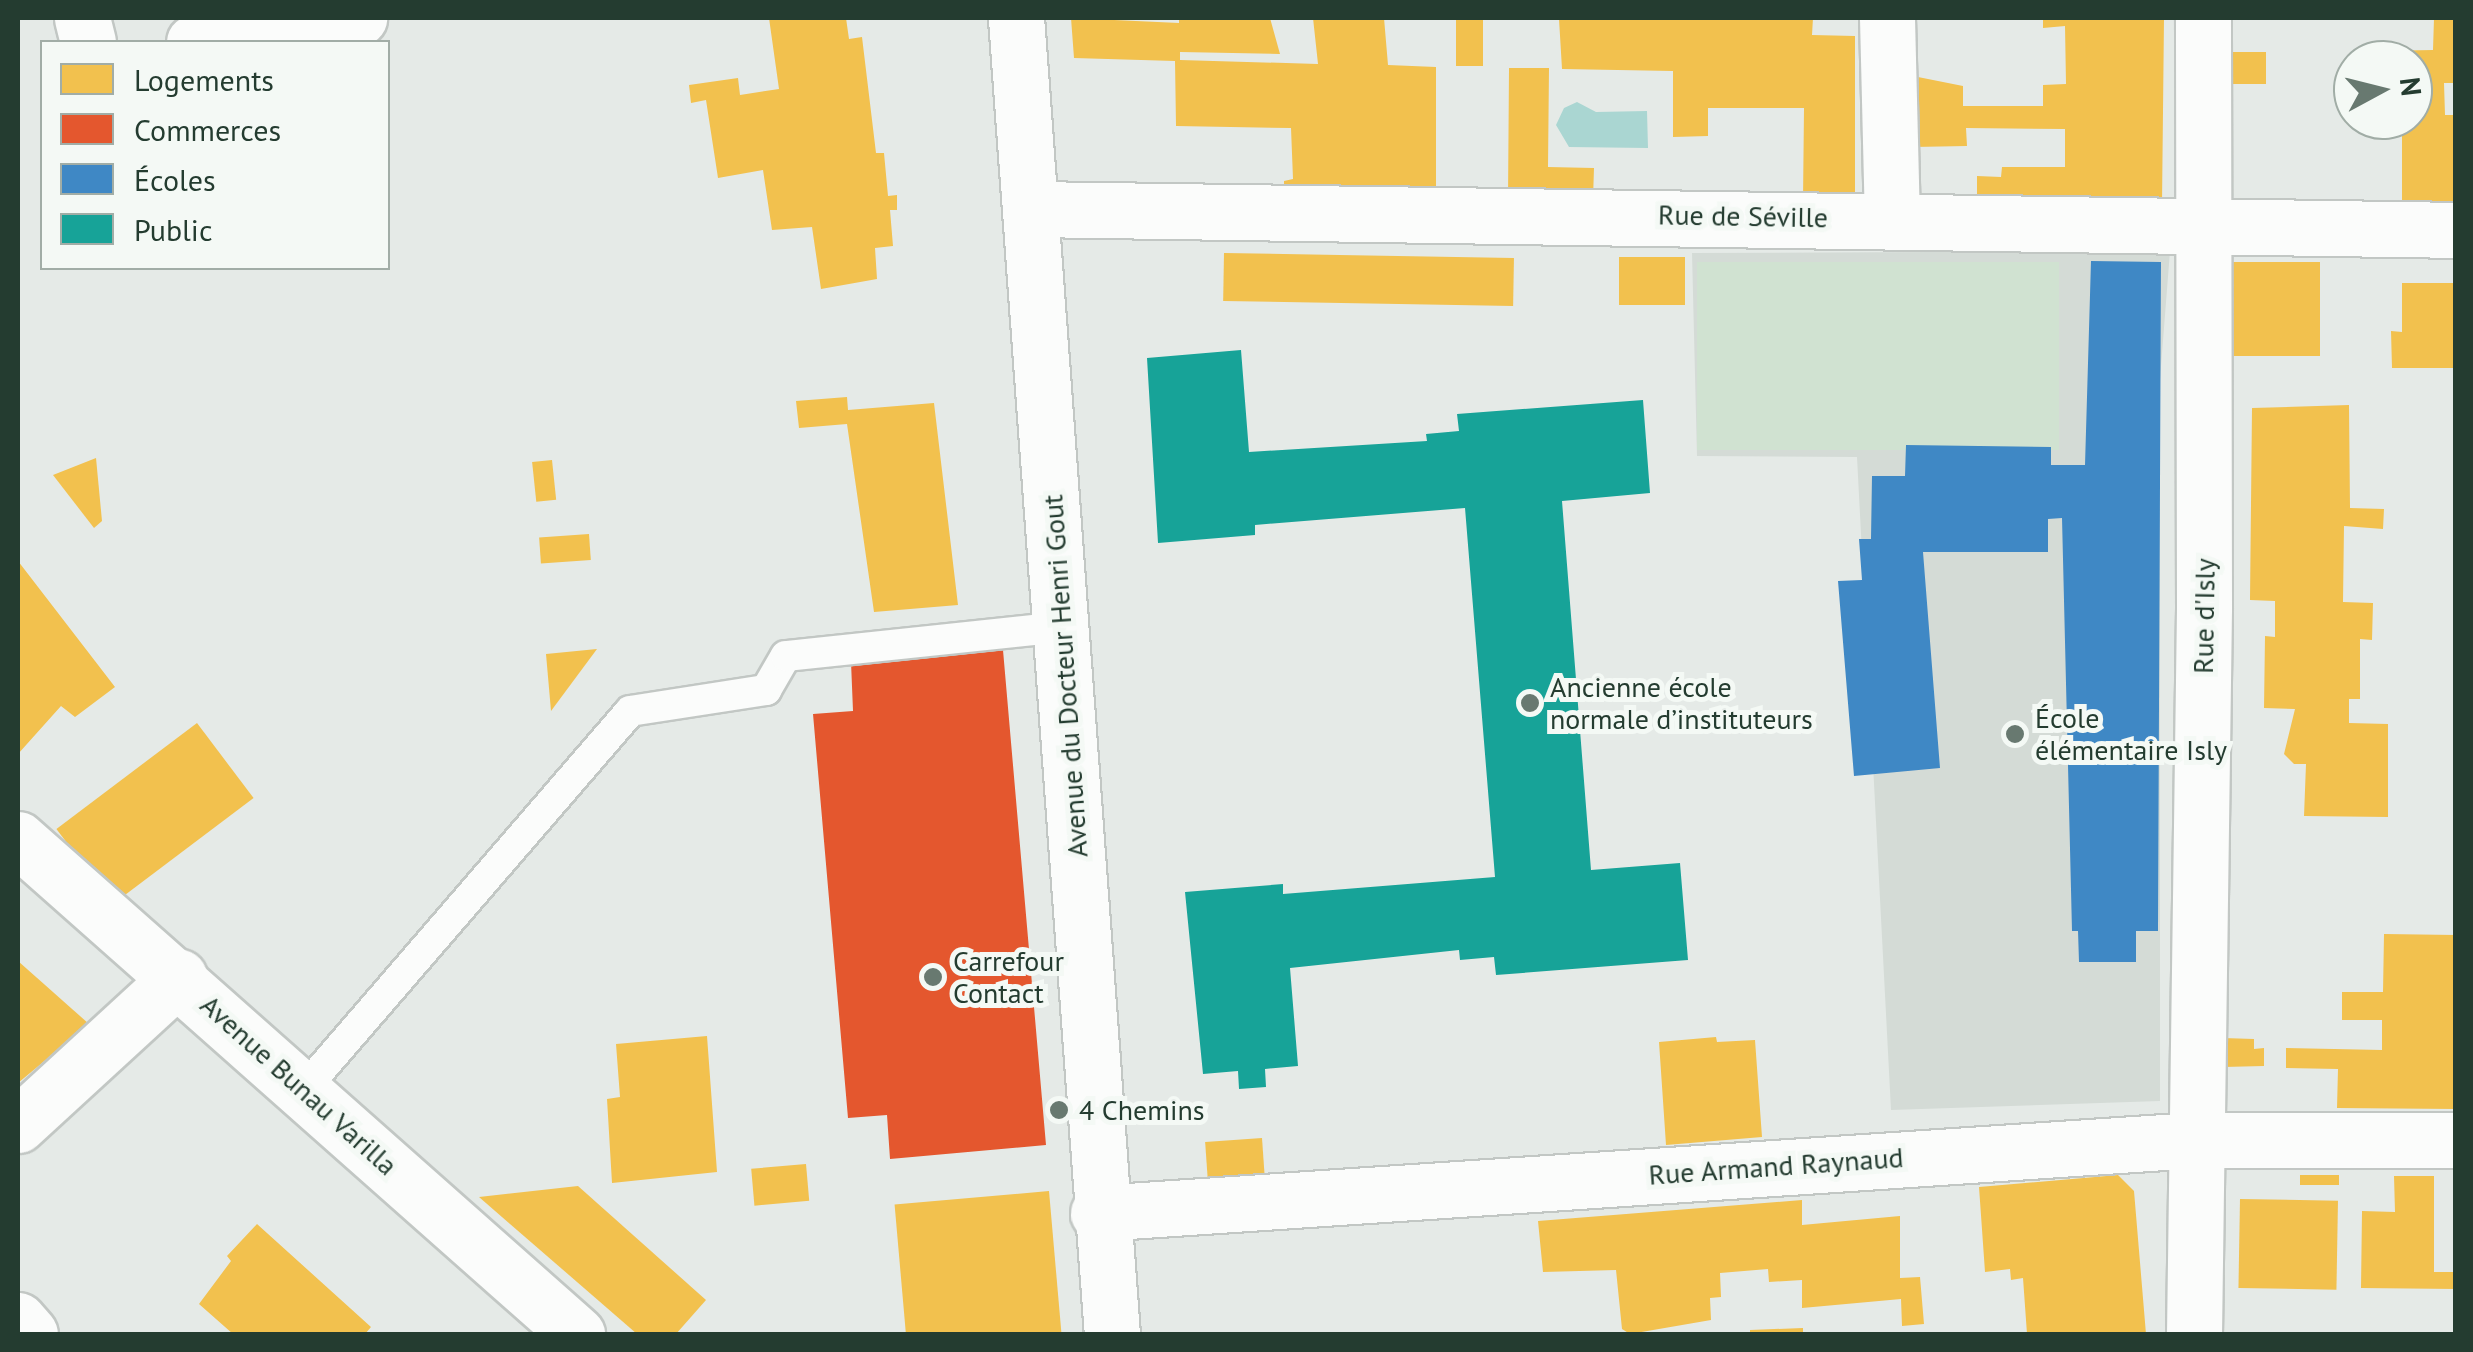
<!DOCTYPE html>
<html>
<head>
<meta charset="utf-8">
<style>
  body { margin:0 }
  #map { position:relative; width:2473px; height:1352px; overflow:hidden; background:#e5eae7; font-family:"PT Sans",sans-serif }
  div>[style] { position:absolute }
  [style*='--x'] { left:calc(var(--x)*1px); top:calc(var(--y)*1px); width:calc(var(--w)*1px); rotate:calc(var(--a)*1deg) }
  .built>* { inset:0; background:#d4dbd6 }
  .green>* { inset:0; background:#d0e2d1; transform-origin:0 0 }
  .water>* { inset:0; background:#aad6d2 }
  .homes>* { inset:0; background:#f2c14e; transform-origin:0 0 }
  .shops>* { inset:0; background:#e4572e }
  .schools>* { inset:0; background:#3f88c5 }
  .public>* { inset:0; background:#17a398 }
  .roads { filter:drop-shadow(2px 0 #c2c7c4) drop-shadow(-2px 0 #c2c7c4) drop-shadow(0 2px #c2c7c4) drop-shadow(0 -2px #c2c7c4) }
  .service>* { height:30px; margin:-15px; padding:0 15px; transform-origin:15px; border-radius:15px; background:#fbfcfb }
  .minor>* { height:55px; margin:-27.5px; padding:0 27.5px; transform-origin:27.5px; border-radius:27.5px; background:#fbfcfb }
  .secondary>* { height:55px; margin:-27.5px; padding:0 27.5px; transform-origin:27.5px; border-radius:27.5px; background:#fbfcfb }
  .dots>* { width:28px; height:28px; translate:-50% -50%; box-sizing:border-box; border:5px solid #f4f9f5; border-radius:50% }
  span { translate:-50% -50%; white-space:nowrap; text-align:center; line-height:1.15; -webkit-text-stroke:10px #f4f9f5; paint-order:stroke }
  .street-label { font-size:28px; color:#243c30 }
  .poi-label { font-size:28px; color:#243c30 }
  .left { translate:0 -50%; text-align:left }
  .frame { position:absolute; inset:0; border:20px solid #243c30; pointer-events:none }
  .legend { position:absolute; left:40px; top:40px; width:350px; height:230px; box-sizing:border-box; background:#f4f9f5; border:2px solid #a1ada6; margin:0; padding:12px 18px; list-style:none; font-size:30px; color:#243c30 }
  .legend li { display:flex; align-items:center; gap:20px; height:50px }
  .legend b { width:50px; border:2px solid #a1ada6 }
  .north { position:absolute; left:2333px; top:40px; width:100px; height:100px; box-sizing:border-box; background:#f4f9f5; border:2px solid #a1ada6; border-radius:50%; rotate:83deg; font-size:28px; font-weight:700; line-height:40px; text-align:center; color:#243c30 }
  .north::after { content:''; display:block; margin:auto; width:35px; height:45px; background:#687970; clip-path:polygon(50% 0,100% 100%,50% 72%,0 100%) }
</style>
</head>
<body>
<div id="map">
  <div class="built">
    <i style="clip-path:polygon(2170px 251px,2160px 379px,2160px 1101px,1891px 1110px,1857px 457px,1697px 456px,1692px 253px)"></i>
  </div>
  <div class="green">
    <i style="left:1697px;top:262px;width:362px;height:188px"></i>
  </div>
  <div class="water">
    <i style="clip-path:polygon(1577px 102px,1596px 112px,1647px 111px,1648px 148px,1569px 147px,1556px 125px,1564px 108px)"></i>
  </div>
  <div class="homes">
    <i style="clip-path:polygon(769px 18px,846px 18px,849px 39px,862px 37px,876px 153px,884px 153px,888px 196px,897px 195px,897px 210px,890px 210px,893px 246px,875px 248px,877px 279px,821px 289px,812px 227px,772px 230px,763px 170px,718px 178px,706px 100px,691px 103px,689px 85px,738px 78px,740px 95px,779px 89px)"></i>
    <i style="clip-path:polygon(1071px 18px,1179px 23px,1179px 18px,1270px 18px,1280px 54px,1180px 52px,1180px 60px,1318px 64px,1313px 18px,1384px 18px,1388px 65px,1436px 67px,1436px 198px,1284px 197px,1284px 181px,1293px 179px,1291px 128px,1176px 126px,1175px 61px,1074px 58px)"></i>
    <i style="left:1456px;top:18px;width:27px;height:48px"></i>
    <i style="clip-path:polygon(1813px 18px,1812px 35px,1855px 36px,1855px 200px,1803px 200px,1804px 108px,1708px 108px,1708px 136px,1673px 137px,1673px 71px,1562px 69px,1559px 19px)"></i>
    <i style="clip-path:polygon(2043px 18px,2164px 18px,2162px 204px,1977px 202px,1977px 176px,2001px 177px,2002px 167px,2065px 167px,2065px 129px,1966px 128px,1967px 146px,1913px 147px,1913px 76px,1963px 86px,1963px 106px,2043px 106px,2043px 85px,2066px 84px,2065px 26px,2043px 28px)"></i>
    <i style="clip-path:polygon(2434px 18px,2456px 18px,2456px 83px,2444px 83px,2445px 115px,2456px 115px,2456px 205px,2402px 205px,2402px 120px,2413px 120px,2413px 60px,2377px 60px,2376px 51px,2433px 50px)"></i>
    <i style="left:2228px;top:52px;width:38px;height:32px"></i>
    <i style="clip-path:polygon(1509px 68px,1549px 68px,1548px 167px,1594px 168px,1593px 199px,1508px 198px)"></i>
    <i style="left:1224px;top:253px;width:290px;height:48px;rotate:1deg"></i>
    <i style="left:1619px;top:257px;width:66px;height:48px"></i>
    <i style="left:2230px;top:262px;width:90px;height:94px"></i>
    <i style="clip-path:polygon(2402px 283px,2456px 283px,2456px 368px,2392px 368px,2391px 331px,2402px 332px)"></i>
    <i style="clip-path:polygon(847px 397px,848px 410px,934px 403px,958px 605px,874px 612px,847px 424px,799px 428px,796px 401px)"></i>
    <i style="clip-path:polygon(2349px 405px,2350px 508px,2384px 509px,2383px 529px,2344px 526px,2343px 602px,2373px 603px,2372px 640px,2360px 639px,2360px 699px,2349px 699px,2349px 723px,2388px 724px,2388px 817px,2304px 816px,2306px 764px,2294px 764px,2284px 754px,2295px 709px,2264px 708px,2265px 636px,2275px 637px,2275px 601px,2250px 600px,2252px 408px)"></i>
    <i style="clip-path:polygon(96px 458px,102px 521px,94px 528px,53px 475px)"></i>
    <i style="left:552px;top:460px;width:40px;height:20px;rotate:84deg"></i>
    <i style="left:589px;top:534px;width:26px;height:50px;rotate:86deg"></i>
    <i style="clip-path:polygon(18px 561px,115px 687px,75px 717px,61px 706px,18px 754px)"></i>
    <i style="clip-path:polygon(597px 649px,551px 711px,546px 654px)"></i>
    <i style="left:197px;top:723px;width:94px;height:176px;rotate:53deg"></i>
    <i style="clip-path:polygon(2384px 934px,2456px 935px,2456px 1109px,2337px 1108px,2338px 1069px,2286px 1068px,2286px 1048px,2382px 1050px,2382px 1020px,2342px 1020px,2342px 992px,2383px 992px)"></i>
    <i style="clip-path:polygon(18px 961px,89px 1024px,18px 1083px)"></i>
    <i style="clip-path:polygon(707px 1036px,717px 1172px,612px 1183px,607px 1099px,620px 1097px,616px 1044px)"></i>
    <i style="clip-path:polygon(1716px 1037px,1717px 1042px,1755px 1040px,1762px 1137px,1666px 1145px,1659px 1042px)"></i>
    <i style="clip-path:polygon(2223px 1038px,2254px 1039px,2254px 1049px,2264px 1048px,2264px 1066px,2223px 1067px)"></i>
    <i style="left:1262px;top:1138px;width:39px;height:57px;rotate:86deg"></i>
    <i style="left:806px;top:1164px;width:37px;height:55px;rotate:85deg"></i>
    <i style="clip-path:polygon(2118px 1175px,2134px 1191px,2146px 1334px,2027px 1334px,2023px 1278px,2011px 1280px,2010px 1269px,1985px 1272px,1979px 1187px)"></i>
    <i style="left:2300px;top:1175px;width:39px;height:10px"></i>
    <i style="clip-path:polygon(2394px 1176px,2434px 1176px,2434px 1272px,2456px 1272px,2456px 1289px,2361px 1288px,2362px 1211px,2395px 1212px)"></i>
    <i style="clip-path:polygon(578px 1186px,706px 1300px,676px 1334px,637px 1334px,479px 1197px)"></i>
    <i style="left:1049px;top:1191px;width:144px;height:155px;rotate:85deg"></i>
    <i style="left:2240px;top:1199px;width:98px;height:89px;rotate:1deg"></i>
    <i style="clip-path:polygon(1802px 1200px,1802px 1225px,1900px 1216px,1900px 1278px,1920px 1277px,1924px 1324px,1902px 1326px,1901px 1299px,1802px 1308px,1802px 1280px,1769px 1282px,1768px 1269px,1720px 1273px,1721px 1297px,1710px 1298px,1711px 1320px,1630px 1334px,1622px 1329px,1616px 1270px,1543px 1272px,1538px 1221px)"></i>
    <i style="clip-path:polygon(257px 1224px,371px 1327px,365px 1334px,233px 1334px,199px 1304px,231px 1261px,227px 1256px)"></i>
    <i style="clip-path:polygon(1803px 1328px,1803px 1334px,1750px 1334px,1750px 1330px)"></i>
  </div>
  <div class="shops">
    <i style="clip-path:polygon(1003px 650px,1046px 1145px,890px 1159px,887px 1115px,848px 1118px,813px 714px,853px 711px,851px 662px)"></i>
  </div>
  <div class="schools">
    <i style="clip-path:polygon(2091px 261px,2161px 262px,2158px 931px,2136px 931px,2136px 962px,2079px 962px,2078px 931px,2072px 931px,2062px 518px,2048px 519px,2048px 552px,1923px 552px,1940px 768px,1854px 776px,1838px 581px,1862px 580px,1859px 539px,1871px 539px,1872px 476px,1905px 476px,1906px 445px,2051px 447px,2051px 465px,2085px 465px)"></i>
  </div>
  <div class="public">
    <i style="clip-path:polygon(1241px 350px,1249px 452px,1427px 441px,1426px 434px,1459px 431px,1457px 414px,1643px 400px,1650px 493px,1562px 501px,1591px 870px,1680px 863px,1688px 960px,1496px 975px,1494px 957px,1460px 960px,1459px 950px,1290px 968px,1298px 1066px,1265px 1069px,1266px 1087px,1239px 1089px,1238px 1071px,1203px 1074px,1185px 892px,1283px 884px,1283px 894px,1495px 877px,1465px 508px,1255px 525px,1255px 535px,1158px 543px,1147px 358px)"></i>
  </div>
  <div class="roads">
    <div class="service">
      <i style="--x:304;--y:1089;--w:499;--a:-49.2"></i>
      <i style="--x:630;--y:711;--w:138;--a:-8.8"></i>
      <i style="--x:766;--y:690;--w:39;--a:-60"></i>
      <i style="--x:786;--y:656;--w:279;--a:-6"></i>
    </div>
    <div class="minor">
      <i style="--x:82;--y:18;--w:25;--a:76"></i>
      <i style="--x:1887;--y:18;--w:199;--a:88.6"></i>
      <i style="--x:194;--y:42;--w:167;--a:-8.3"></i>
      <i style="--x:1031;--y:209;--w:1425;--a:0.84"></i>
      <i style="--x:18;--y:1125;--w:219;--a:-42.6"></i>
      <i style="--x:1098;--y:1213;--w:1097;--a:-3.81"></i>
      <i style="--x:2193;--y:1140;--w:263;--a:0"></i>
      <i style="--x:18;--y:1320;--w:18;--a:49"></i>
      <i style="--x:2194;--y:1334;--w:727;--a:-89.21"></i>
      <i style="--x:2204;--y:607;--w:589;--a:-90.1"></i>
    </div>
    <div class="secondary">
      <i style="--x:1016;--y:18;--w:1319;--a:85.83"></i>
      <i style="--x:18;--y:839;--w:747;--a:41.53"></i>
    </div>
  </div>
  <div class="dots">
    <i style="left:1530px;top:703px;background:#687970"></i>
    <i style="left:2015px;top:734px;background:#687970"></i>
    <i style="left:933px;top:977px;background:#687970"></i>
    <i style="left:1059px;top:1110px;background:#687970"></i>
  </div>
  <div class="street-label">
    <span style="left:1743px;top:216px;rotate:1deg">Rue de Séville</span>
    <span style="left:2204px;top:616px;rotate:-89deg">Rue d'Isly</span>
    <span style="left:1065px;top:676px;rotate:-94deg">Avenue du Docteur Henri Gout</span>
    <span style="left:299px;top:1085px;rotate:42deg">Avenue Bunau Varilla</span>
    <span style="left:1776px;top:1166px;rotate:-4deg">Rue Armand Raynaud</span>
  </div>
  <div class="poi-label">
    <span class="left" style="left:1550px;top:703px">Ancienne école<br>normale d’instituteurs</span>
    <span class="left" style="left:2035px;top:734px">École<br>élémentaire Isly</span>
    <span class="left" style="left:953px;top:977px">Carrefour<br>Contact</span>
    <span class="left" style="left:1079px;top:1110px">4 Chemins</span>
  </div>
  <div class="frame"></div>
  <ul class="legend">
  <li><b style="height:28px;background:#f2c14e"></b>Logements</li>
  <li><b style="height:28px;background:#e4572e"></b>Commerces</li>
  <li><b style="height:28px;background:#3f88c5"></b>Écoles</li>
  <li><b style="height:28px;background:#17a398"></b>Public</li>
  </ul>
  <div class="north">N</div>
</div>
</body>
</html>
